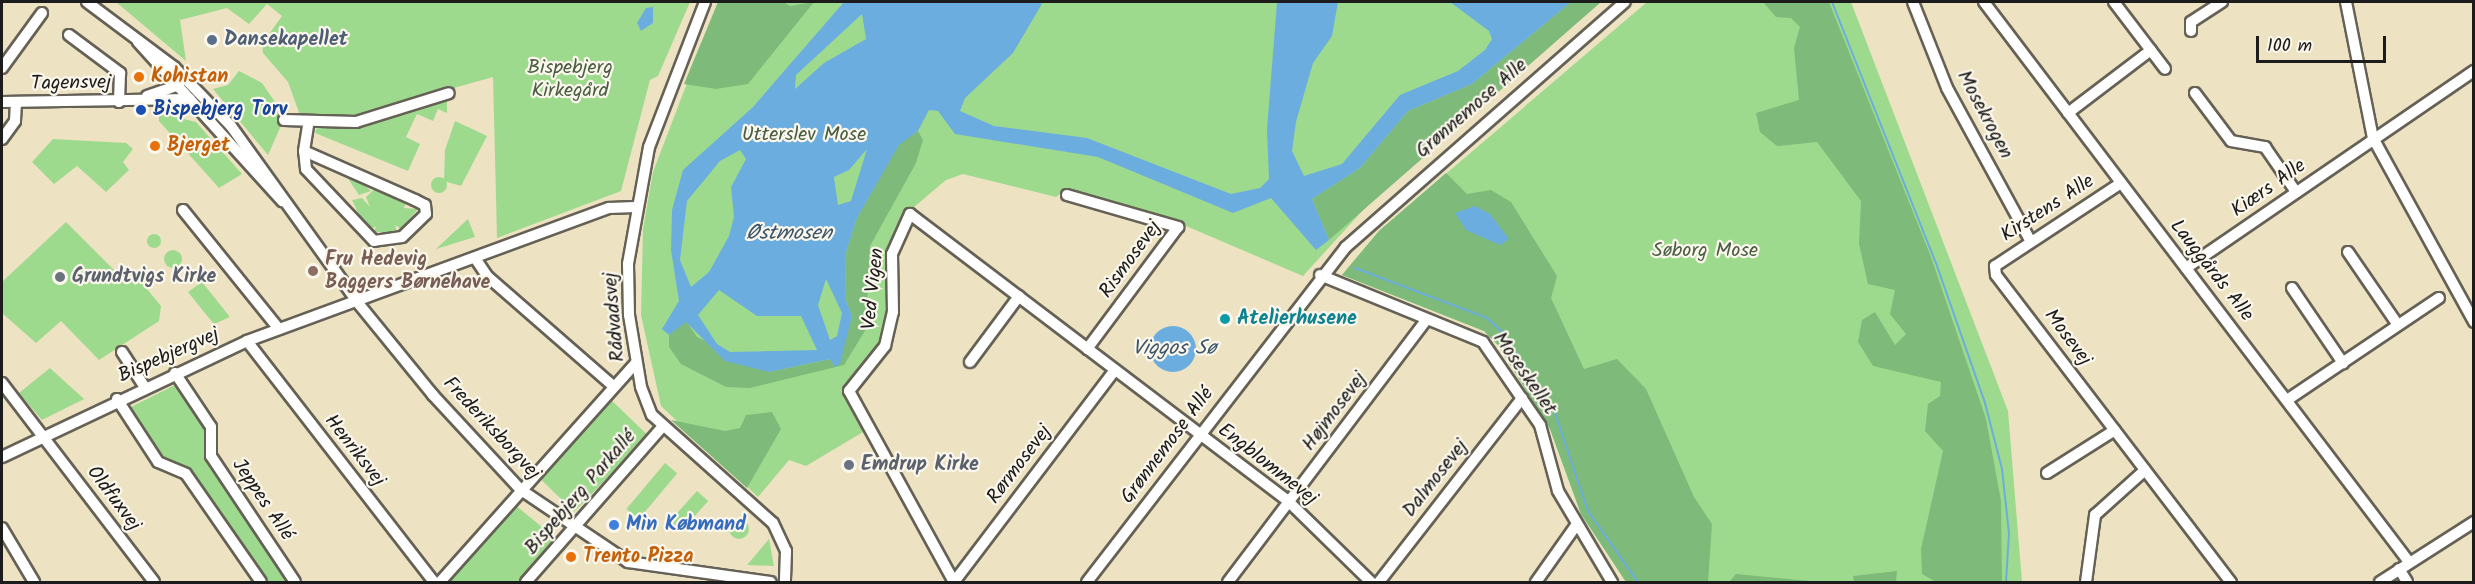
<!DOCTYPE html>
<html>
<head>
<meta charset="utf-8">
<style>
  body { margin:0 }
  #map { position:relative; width:2475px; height:584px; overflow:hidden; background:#ede2c1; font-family:Kalam,sans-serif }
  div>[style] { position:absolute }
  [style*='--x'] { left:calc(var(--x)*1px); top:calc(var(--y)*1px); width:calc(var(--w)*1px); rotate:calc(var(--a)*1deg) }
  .green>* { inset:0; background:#9eda8e; transform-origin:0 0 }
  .round { border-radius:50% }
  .forest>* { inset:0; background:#7eba79 }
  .water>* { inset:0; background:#6cade0 }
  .stream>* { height:2px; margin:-1px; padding:0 1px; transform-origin:1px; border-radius:1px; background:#6cade0 }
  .roads { filter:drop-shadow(2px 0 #656156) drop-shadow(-2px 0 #656156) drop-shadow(0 2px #656156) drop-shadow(0 -2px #656156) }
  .minor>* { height:10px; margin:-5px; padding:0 5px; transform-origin:5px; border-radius:5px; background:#fff }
  .dots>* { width:16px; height:16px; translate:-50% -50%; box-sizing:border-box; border:3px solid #fbf7ec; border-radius:50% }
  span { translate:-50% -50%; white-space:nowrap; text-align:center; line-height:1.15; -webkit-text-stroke:4.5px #fbf7ec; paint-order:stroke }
  .service-label { font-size:20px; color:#4e5e75; font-weight:700 }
  .left { translate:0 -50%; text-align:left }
  .park-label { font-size:20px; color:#4a5e44 }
  .food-label { font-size:20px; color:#c56008; font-weight:700 }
  .street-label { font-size:20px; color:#1c1c1c }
  .transit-label { font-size:20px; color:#164399; font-weight:700 }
  .education-label { font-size:20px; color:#785e54; font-weight:700 }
  .worship-label { font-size:20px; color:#5b616d; font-weight:700 }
  .culture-label { font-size:20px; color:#0d838f; font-weight:700 }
  .shop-label { font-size:20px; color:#366cbe; font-weight:700 }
  .water-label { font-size:21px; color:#3c566a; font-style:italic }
  .frame { position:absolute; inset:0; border:3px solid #1c1c1c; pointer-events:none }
  .scale { position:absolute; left:2256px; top:36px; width:130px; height:27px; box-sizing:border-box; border:3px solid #1c1c1c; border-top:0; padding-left:8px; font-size:18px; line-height:21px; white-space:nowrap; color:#1c1c1c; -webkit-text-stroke:4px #fbf7ec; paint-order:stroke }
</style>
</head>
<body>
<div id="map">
  <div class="green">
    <i style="clip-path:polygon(116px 2px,690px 2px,658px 76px,650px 80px,621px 191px,497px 238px,493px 77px,358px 115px,300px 115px,288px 82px,263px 53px,262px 44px,282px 16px,267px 4px,249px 24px,227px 8px,180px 20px,186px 61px)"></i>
    <i style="clip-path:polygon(718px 2px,1601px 2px,1385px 186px,1303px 276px,1186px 226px,1068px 188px,1056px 197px,963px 174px,946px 180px,907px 213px,893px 242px,884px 339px,862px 375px,842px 393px,863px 432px,806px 466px,789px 460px,758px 497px,661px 406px,641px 315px,643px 229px,653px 172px)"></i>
    <i style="clip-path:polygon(1647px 2px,1851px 2px,2008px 411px,2022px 582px,1626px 582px,1581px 514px,1550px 429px,1498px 345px,1484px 331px,1342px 275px,1379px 231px)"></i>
    <i style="clip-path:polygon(239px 71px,262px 83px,277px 105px,280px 128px,268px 155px,213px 89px,228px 85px)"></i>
    <i style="clip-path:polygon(447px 99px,447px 113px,438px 109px,433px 121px,417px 114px,406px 137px,420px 144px,408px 171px,315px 133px,317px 127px,361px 127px)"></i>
    <i style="clip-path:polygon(159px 113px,196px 122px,242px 174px,219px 188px,159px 121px)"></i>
    <i style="clip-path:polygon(455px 121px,487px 136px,461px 186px,444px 181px,445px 150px)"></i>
    <i style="clip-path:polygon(53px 139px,126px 143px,133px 149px,123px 162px,129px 170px,106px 192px,77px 166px,54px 184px,32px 162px)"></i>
    <i style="clip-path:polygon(347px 177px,358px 180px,371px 191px,359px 195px)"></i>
    <i class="round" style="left:431px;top:177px;width:16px;height:16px"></i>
    <i style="clip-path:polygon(376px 188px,406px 203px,404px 208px,418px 209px,401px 229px,395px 225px,397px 232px,374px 232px,376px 226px,371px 229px,361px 219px,352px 200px,362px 198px,370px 207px,366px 197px)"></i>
    <i style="clip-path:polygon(468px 219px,475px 237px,436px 249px,453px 233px)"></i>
    <i style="clip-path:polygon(66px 222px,118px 274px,127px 265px,161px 306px,159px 321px,99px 360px,61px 321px,36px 343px,2px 313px,2px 282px)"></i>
    <i class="round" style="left:147px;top:234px;width:14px;height:14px"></i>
    <i class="round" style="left:164px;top:250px;width:18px;height:18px"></i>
    <i style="clip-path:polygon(202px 282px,230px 317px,214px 324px,204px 312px,188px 292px)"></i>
    <i style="clip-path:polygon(50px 368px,84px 399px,42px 420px,19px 393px)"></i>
    <i style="clip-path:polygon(177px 384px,206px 425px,207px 461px,292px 582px,265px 582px,189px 470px,159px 456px,129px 408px)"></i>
    <i style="left:607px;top:396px;width:57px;height:106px;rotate:44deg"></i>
    <i style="left:665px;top:463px;width:16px;height:60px;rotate:40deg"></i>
    <i style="left:697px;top:491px;width:15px;height:40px;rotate:42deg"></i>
    <i style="clip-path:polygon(515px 505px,558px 540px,522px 582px,446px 582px)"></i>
    <i class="round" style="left:729px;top:519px;width:20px;height:20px"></i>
    <i style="clip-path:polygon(769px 539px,774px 566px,747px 565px)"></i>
  </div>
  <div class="forest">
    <i style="clip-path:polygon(718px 2px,783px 2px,790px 6px,814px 2px,748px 84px,716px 89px,684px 84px)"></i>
    <i style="clip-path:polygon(1571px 2px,1601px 2px,1329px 240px,1312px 199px,1360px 168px,1408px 111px,1472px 84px)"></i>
    <i style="clip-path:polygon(1763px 2px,1829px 2px,1931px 257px,1986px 419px,2001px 501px,2002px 582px,1936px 582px,1922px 574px,1921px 549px,1943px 451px,1925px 431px,1928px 404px,1940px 396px,1941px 382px,1873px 366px,1858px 342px,1862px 320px,1875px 312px,1895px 345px,1906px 334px,1890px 314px,1895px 290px,1868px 284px,1859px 244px,1861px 201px,1817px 142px,1777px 146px,1760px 132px,1756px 113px,1799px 100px,1794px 48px,1800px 27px,1791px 18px,1776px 17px)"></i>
    <i style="clip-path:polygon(918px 131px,923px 140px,916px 163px,870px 246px,866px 329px,844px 365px,750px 388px,726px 387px,681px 364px,669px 347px,669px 335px,686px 321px,697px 337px,769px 372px,840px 357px,852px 316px,845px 298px,846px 252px,857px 218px,899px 144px)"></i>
    <i style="clip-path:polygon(1446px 173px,1467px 194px,1491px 190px,1511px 202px,1557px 276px,1551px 298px,1584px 369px,1617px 359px,1646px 389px,1694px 497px,1712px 524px,1708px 582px,1626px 582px,1581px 514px,1550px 429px,1498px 345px,1484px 331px,1342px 275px,1379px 231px)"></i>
    <i style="clip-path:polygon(772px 412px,781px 429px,747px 488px,671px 420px,725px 431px,740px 428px,746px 415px)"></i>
    <i style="clip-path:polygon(1897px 571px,1896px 582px,1854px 582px,1853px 576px)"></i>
    <i style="clip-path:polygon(1736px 574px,1810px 581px,1811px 582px,1729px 582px)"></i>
  </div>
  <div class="water">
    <i style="clip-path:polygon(evenodd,844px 2px,1043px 2px,1013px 53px,965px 98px,960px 111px,994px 126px,1087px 138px,1231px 194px,1260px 188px,1269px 179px,1267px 129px,1277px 2px,1338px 2px,1332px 36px,1313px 63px,1296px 122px,1292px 151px,1304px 176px,1342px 164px,1400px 95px,1458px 71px,1485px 50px,1492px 39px,1489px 31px,1450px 2px,1571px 2px,1472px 84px,1408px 111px,1360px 168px,1312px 199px,1329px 240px,1316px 250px,1271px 198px,1233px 213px,1098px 157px,955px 134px,938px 111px,929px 110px,918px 131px,899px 145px,857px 218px,846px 252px,845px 298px,852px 316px,840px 364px,835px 367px,830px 359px,769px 372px,725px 361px,686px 322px,669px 335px,662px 329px,679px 301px,671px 250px,672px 210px,683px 170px,753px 107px,844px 2px,862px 14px,866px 39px,824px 63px,795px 89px,796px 75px,862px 14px,844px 2px,867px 149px,851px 201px,838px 205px,834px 177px,849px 170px,867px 149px,844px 2px,740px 150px,746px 159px,731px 187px,734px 217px,729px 236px,709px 272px,691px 287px,680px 260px,687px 201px,720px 161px,740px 150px,844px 2px,826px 279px,842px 313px,837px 336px,830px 340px,818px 305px,826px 279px,844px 2px,719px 290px,757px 316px,801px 316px,817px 350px,730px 352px,717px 344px,698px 315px,719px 290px)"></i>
    <i style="clip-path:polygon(653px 7px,653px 23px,641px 31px,637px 23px,646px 8px)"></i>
    <i style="clip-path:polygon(1475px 206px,1490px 214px,1509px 239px,1500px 245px,1466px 230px,1455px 213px)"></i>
    <i class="round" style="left:1150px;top:326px;width:46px;height:46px"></i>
  </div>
  <div class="stream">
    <i style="--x:1832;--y:2;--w:281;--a:68.3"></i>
    <i style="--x:1936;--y:263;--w:148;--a:70.7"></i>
    <i style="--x:1985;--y:403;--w:68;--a:75.6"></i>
    <i style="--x:2002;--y:469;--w:64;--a:83.8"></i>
    <i style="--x:2009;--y:533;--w:49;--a:93.5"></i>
    <i style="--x:1355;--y:268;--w:141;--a:20.7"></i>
    <i style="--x:1487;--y:318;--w:21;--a:43"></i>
    <i style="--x:1502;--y:332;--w:94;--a:56.3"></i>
    <i style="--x:1554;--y:410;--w:107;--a:71.4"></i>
    <i style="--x:1588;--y:511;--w:87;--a:54.8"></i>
  </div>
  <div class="roads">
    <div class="minor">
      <i style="--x:87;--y:2;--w:109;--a:36.8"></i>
      <i style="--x:174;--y:67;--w:82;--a:46"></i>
      <i style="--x:231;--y:126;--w:218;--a:54.3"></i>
      <i style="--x:358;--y:303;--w:119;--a:50.8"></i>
      <i style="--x:433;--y:395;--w:129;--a:47.2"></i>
      <i style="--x:521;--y:490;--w:129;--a:33.9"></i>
      <i style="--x:628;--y:562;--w:144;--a:8"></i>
      <i style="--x:705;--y:2;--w:155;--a:111.1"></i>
      <i style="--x:649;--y:147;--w:119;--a:100.2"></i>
      <i style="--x:628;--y:264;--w:51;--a:88.9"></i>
      <i style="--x:629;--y:315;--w:73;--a:80.5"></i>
      <i style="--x:641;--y:387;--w:30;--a:69"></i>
      <i style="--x:652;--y:415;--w:162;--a:41.8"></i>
      <i style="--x:773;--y:523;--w:31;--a:65"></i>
      <i style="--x:786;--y:551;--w:31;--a:92"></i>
      <i style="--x:1913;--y:2;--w:92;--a:68.4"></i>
      <i style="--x:1947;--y:88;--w:175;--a:61.4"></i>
      <i style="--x:1984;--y:2;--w:703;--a:52.8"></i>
      <i style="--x:2114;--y:2;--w:84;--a:52.7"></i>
      <i style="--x:2346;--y:2;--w:139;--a:78.8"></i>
      <i style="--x:2373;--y:138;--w:210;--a:61.2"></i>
      <i style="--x:2191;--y:31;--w:9;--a:-90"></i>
      <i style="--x:2191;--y:22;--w:37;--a:-33"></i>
      <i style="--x:69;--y:35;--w:64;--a:36.7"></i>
      <i style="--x:120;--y:73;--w:29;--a:92"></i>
      <i style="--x:138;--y:42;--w:215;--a:47.8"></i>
      <i style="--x:2;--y:68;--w:68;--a:-54"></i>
      <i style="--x:2195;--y:93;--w:60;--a:53.1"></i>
      <i style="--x:2231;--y:141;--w:35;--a:10"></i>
      <i style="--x:2265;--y:147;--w:55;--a:55.4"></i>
      <i style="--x:147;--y:96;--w:34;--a:-19"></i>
      <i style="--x:2;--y:102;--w:188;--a:-0.9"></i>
      <i style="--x:2068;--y:113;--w:104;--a:-37.2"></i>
      <i style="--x:284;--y:120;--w:72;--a:1.6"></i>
      <i style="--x:356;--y:122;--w:97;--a:-17.3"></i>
      <i style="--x:2;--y:139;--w:22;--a:-54"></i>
      <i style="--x:15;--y:121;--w:18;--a:-87"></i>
      <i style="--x:304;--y:151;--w:121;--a:23.8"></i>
      <i style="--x:415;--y:200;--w:11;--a:27"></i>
      <i style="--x:425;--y:205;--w:9;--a:84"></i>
      <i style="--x:426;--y:214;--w:33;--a:136"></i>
      <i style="--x:402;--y:237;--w:28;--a:172"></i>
      <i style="--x:374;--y:241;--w:99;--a:-133.4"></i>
      <i style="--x:306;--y:169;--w:18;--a:-96"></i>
      <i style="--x:304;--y:151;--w:30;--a:-81"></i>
      <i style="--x:2121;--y:183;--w:151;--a:146.6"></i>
      <i style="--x:1995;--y:266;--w:9;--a:84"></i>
      <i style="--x:1996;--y:275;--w:387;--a:52.6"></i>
      <i style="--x:1067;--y:195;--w:116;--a:16.1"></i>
      <i style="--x:1178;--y:227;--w:152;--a:126.7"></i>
      <i style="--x:183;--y:210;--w:153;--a:51.1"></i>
      <i style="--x:2348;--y:252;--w:88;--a:55.6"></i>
      <i style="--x:475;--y:258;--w:22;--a:56"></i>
      <i style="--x:487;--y:276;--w:164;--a:41.1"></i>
      <i style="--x:2186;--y:268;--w:349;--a:-34.4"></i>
      <i style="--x:1320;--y:275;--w:176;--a:22.3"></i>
      <i style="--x:1483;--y:342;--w:101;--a:55.5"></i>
      <i style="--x:1540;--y:425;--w:68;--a:74.7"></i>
      <i style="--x:1558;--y:491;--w:106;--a:59.3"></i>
      <i style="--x:2292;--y:288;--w:91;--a:55.8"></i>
      <i style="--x:247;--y:341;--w:305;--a:52.2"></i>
      <i style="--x:122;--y:352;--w:40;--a:57.1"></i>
      <i style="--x:970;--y:362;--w:82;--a:-53.4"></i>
      <i style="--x:175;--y:373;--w:65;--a:56.3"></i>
      <i style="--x:211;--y:427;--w:29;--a:90"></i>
      <i style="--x:211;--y:456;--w:151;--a:56.3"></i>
      <i style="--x:2;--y:383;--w:250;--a:52.6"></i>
      <i style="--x:117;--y:399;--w:75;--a:56.9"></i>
      <i style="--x:158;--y:462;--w:30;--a:23"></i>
      <i style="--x:186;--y:474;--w:131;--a:55.2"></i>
      <i style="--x:2287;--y:400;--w:183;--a:-33.9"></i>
      <i style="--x:2;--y:457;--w:271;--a:-25.3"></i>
      <i style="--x:247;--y:341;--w:386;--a:-20.2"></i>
      <i style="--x:609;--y:208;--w:26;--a:-2"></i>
      <i style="--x:2047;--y:473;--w:80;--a:-32.3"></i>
      <i style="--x:2;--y:528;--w:63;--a:59.3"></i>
      <i style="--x:2399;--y:569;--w:15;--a:58"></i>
      <i style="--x:440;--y:582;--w:294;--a:-48.2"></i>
      <i style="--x:526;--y:582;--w:206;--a:-48.7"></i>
      <i style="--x:954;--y:582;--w:218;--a:-118.8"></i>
      <i style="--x:849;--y:391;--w:58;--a:-51.3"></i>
      <i style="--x:885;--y:346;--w:35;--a:-77"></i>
      <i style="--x:893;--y:312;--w:58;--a:-91"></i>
      <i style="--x:892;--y:254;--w:44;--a:-65.8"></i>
      <i style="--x:910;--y:214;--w:476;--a:37.2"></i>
      <i style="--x:1289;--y:502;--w:115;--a:44.3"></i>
      <i style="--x:954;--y:582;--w:266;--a:-52.8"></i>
      <i style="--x:1087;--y:582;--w:423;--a:-52.3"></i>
      <i style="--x:1346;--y:247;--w:371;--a:-41.3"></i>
      <i style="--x:1228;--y:582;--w:328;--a:-52.9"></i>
      <i style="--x:1379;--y:582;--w:233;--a:-52.1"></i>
      <i style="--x:1536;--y:582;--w:67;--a:-54.7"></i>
      <i style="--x:2086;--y:582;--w:68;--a:-82.3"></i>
      <i style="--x:2095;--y:515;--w:67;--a:-42"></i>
      <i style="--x:2380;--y:582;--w:112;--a:-32.6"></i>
    </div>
  </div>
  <div class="dots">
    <i style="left:212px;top:40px;background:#5c6f8a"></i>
    <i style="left:139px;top:77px;background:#e8710a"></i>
    <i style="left:141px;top:110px;background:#1a4fb4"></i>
    <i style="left:155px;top:146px;background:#e8710a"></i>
    <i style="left:313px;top:271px;background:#8d6e63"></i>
    <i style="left:60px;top:277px;background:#6b7280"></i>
    <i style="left:1225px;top:319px;background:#0f9aa8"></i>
    <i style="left:849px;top:465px;background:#6b7280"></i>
    <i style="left:614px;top:525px;background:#3f7fe0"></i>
    <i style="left:571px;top:557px;background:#e8710a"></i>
  </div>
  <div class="service-label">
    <span class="left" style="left:224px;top:40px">Dansekapellet</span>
  </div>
  <div class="park-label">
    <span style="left:570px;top:80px">Bispebjerg<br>Kirkegård</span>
    <span style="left:804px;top:135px">Utterslev Mose</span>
    <span style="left:1705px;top:251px">Søborg Mose</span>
  </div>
  <div class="food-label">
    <span class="left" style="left:151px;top:77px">Kohistan</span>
    <span class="left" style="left:167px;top:146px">Bjerget</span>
    <span class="left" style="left:583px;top:557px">Trento Pizza</span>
  </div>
  <div class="street-label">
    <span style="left:71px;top:84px;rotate:-1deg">Tagensvej</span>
    <span style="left:1472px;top:109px;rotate:-41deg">Grønnemose Alle</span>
    <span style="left:1984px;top:115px;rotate:62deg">Mosekrogen</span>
    <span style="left:2269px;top:189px;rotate:-35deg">Kiærs Alle</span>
    <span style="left:2048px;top:209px;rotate:-33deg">Kirstens Alle</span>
    <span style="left:1131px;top:260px;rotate:-54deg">Rismosevej</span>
    <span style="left:2211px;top:271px;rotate:52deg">Lauggårds Alle</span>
    <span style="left:874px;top:289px;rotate:-84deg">Ved Vigen</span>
    <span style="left:615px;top:317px;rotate:-95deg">Rådvadsvej</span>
    <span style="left:2067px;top:338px;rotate:53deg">Mosevej</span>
    <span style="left:169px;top:356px;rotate:-24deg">Bispebjergvej</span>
    <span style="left:1524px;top:374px;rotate:55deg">Moseskellet</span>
    <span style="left:1335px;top:412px;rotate:-53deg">Højmosevej</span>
    <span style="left:491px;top:429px;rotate:47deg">Frederiksborgvej</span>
    <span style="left:1168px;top:446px;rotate:-53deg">Grønnemose Allé</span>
    <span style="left:354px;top:451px;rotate:52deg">Henriksvej</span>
    <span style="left:1020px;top:465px;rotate:-53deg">Rørmosevej</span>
    <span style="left:1267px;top:465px;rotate:38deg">Engblommevej</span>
    <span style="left:1436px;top:479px;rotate:-52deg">Dalmosevej</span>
    <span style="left:581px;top:493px;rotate:-49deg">Bispebjerg Parkallé</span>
    <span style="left:113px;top:499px;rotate:53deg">Oldfuxvej</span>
    <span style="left:262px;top:500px;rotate:56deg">Jeppes Allé</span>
  </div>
  <div class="transit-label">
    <span class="left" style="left:153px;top:110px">Bispebjerg Torv</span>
  </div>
  <div class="education-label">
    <span class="left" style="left:325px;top:272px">Fru Hedevig<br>Baggers Børnehave</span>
  </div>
  <div class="worship-label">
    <span class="left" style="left:72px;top:277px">Grundtvigs Kirke</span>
    <span class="left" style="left:861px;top:465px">Emdrup Kirke</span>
  </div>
  <div class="culture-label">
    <span class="left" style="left:1237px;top:319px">Atelierhusene</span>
  </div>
  <div class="shop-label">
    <span class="left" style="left:626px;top:525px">Min Købmand</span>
  </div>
  <div class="water-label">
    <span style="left:789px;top:234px">Østmosen</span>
    <span style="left:1174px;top:349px">Viggos Sø</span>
  </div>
  <div class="frame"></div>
  <div class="scale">100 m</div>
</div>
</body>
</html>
